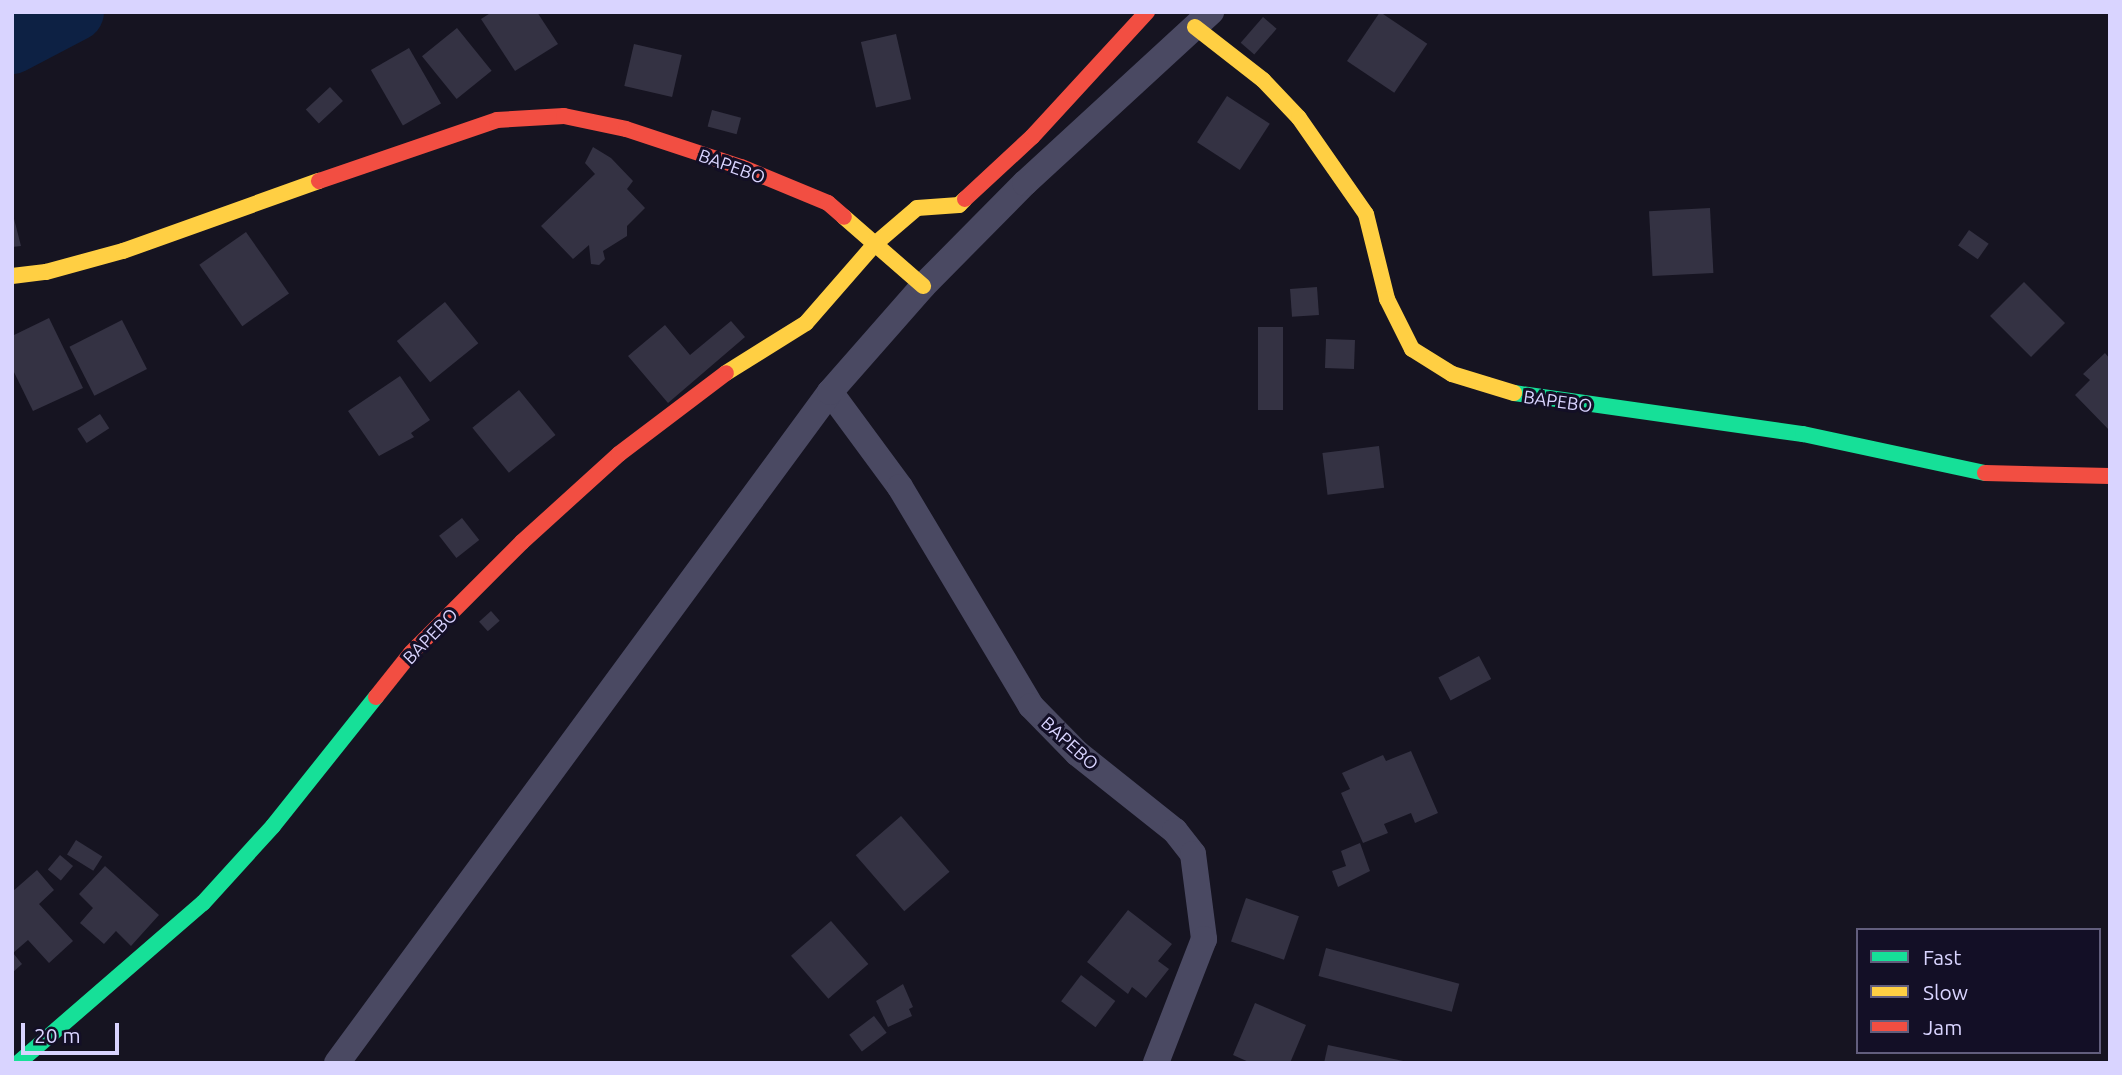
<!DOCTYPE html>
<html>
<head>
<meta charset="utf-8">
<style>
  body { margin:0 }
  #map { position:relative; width:2122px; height:1075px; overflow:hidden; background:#161421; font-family:Ubuntu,sans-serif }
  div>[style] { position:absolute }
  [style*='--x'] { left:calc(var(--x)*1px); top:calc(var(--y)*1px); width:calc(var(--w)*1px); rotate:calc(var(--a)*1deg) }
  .river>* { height:58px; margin:-29px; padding:0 29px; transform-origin:29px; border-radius:29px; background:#0d2144 }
  .building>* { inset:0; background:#343243; transform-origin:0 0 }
  .street>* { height:26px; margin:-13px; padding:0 13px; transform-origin:13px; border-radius:13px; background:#4a4962 }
  .fast>* { height:16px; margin:-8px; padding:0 8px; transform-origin:8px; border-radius:8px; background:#16e098 }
  .slow>* { height:16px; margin:-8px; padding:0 8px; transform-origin:8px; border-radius:8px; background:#ffcf43 }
  .jam>* { height:16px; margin:-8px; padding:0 8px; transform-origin:8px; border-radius:8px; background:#f24e42 }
  span { translate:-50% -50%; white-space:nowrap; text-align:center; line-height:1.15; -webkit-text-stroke:6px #130f26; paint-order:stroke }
  .street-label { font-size:18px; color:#d9d4ff }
  .frame { position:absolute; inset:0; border:14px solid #d9d4ff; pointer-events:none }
  .legend { position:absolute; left:1856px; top:928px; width:245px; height:126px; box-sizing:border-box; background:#130f26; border:2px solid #625e7d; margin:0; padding:9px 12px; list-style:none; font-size:21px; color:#d9d4ff }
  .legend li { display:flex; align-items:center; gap:14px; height:35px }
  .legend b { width:35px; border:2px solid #625e7d }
  .scale { position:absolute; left:21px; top:1023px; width:98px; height:32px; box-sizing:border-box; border:4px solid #d9d4ff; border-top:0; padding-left:9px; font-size:21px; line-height:24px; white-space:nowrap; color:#d9d4ff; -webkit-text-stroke:5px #130f26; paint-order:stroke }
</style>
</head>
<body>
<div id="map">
  <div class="river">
    <i style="--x:12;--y:45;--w:71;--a:-27.6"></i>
  </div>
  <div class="building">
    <i style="clip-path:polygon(492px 12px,537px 12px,558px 44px,515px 71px,481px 19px)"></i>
    <i style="left:1380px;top:12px;width:57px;height:59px;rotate:34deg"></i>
    <i style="left:1263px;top:17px;width:18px;height:34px;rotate:41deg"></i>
    <i style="left:457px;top:28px;width:55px;height:45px;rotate:51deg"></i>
    <i style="left:896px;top:34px;width:67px;height:36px;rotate:77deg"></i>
    <i style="left:634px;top:44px;width:49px;height:43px;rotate:13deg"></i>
    <i style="left:409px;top:48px;width:64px;height:44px;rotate:60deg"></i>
    <i style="left:330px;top:87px;width:19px;height:33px;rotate:47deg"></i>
    <i style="left:1227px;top:96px;width:51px;height:55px;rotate:33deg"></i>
    <i style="left:712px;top:110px;width:30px;height:17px;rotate:15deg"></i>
    <i style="clip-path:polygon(593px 147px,611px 158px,633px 181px,627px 189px,645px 208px,627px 226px,627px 236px,603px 251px,605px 259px,599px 265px,591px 264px,589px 245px,573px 259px,541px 226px,595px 174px,585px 163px)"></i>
    <i style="left:1710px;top:208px;width:65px;height:61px;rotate:87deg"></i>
    <i style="clip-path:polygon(12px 211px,21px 246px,12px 247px)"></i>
    <i style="left:1969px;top:230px;width:24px;height:19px;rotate:35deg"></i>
    <i style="left:246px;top:232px;width:75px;height:57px;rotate:55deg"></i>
    <i style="left:2024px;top:282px;width:58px;height:48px;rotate:45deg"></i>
    <i style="left:1317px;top:287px;width:28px;height:27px;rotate:86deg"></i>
    <i style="left:445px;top:302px;width:53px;height:62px;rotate:51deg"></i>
    <i style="clip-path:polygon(49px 318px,83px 388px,33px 411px,12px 368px,12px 336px)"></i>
    <i style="left:122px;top:320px;width:55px;height:59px;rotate:63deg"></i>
    <i style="clip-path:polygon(731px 321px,745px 337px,668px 403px,628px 356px,665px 325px,690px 355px)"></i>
    <i style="left:1258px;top:327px;width:25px;height:83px"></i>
    <i style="left:1326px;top:339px;width:29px;height:29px;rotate:2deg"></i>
    <i style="clip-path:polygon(2105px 353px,2110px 359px,2110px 431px,2075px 395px,2090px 380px,2083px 374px)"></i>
    <i style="clip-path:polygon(400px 376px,430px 420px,411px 433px,414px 437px,379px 456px,348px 411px)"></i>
    <i style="left:519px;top:390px;width:58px;height:60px;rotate:51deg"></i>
    <i style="left:100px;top:414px;width:17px;height:27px;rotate:57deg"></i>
    <i style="left:1379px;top:446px;width:42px;height:57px;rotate:83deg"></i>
    <i style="left:462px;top:518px;width:28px;height:29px;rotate:52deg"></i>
    <i style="left:491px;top:611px;width:13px;height:16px;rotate:48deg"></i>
    <i style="left:1479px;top:656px;width:26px;height:46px;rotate:62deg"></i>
    <i style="clip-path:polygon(1411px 751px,1438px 813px,1415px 823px,1411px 813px,1384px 824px,1388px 833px,1363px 843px,1341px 793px,1350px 789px,1342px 773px,1383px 755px,1386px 761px)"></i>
    <i style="left:901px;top:816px;width:74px;height:60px;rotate:49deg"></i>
    <i style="left:76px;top:840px;width:31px;height:17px;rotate:32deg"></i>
    <i style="clip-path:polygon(1360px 843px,1370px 871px,1338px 887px,1332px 871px,1346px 866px,1341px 851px)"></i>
    <i style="left:60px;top:855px;width:17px;height:19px;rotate:40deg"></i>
    <i style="clip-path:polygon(105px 866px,159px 915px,131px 946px,116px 931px,104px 944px,80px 923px,93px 908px,79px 894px)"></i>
    <i style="clip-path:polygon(37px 870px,54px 890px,39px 904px,73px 941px,49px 963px,28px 940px,13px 953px,22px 964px,12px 973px,12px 892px)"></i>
    <i style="left:1246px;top:898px;width:56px;height:46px;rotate:19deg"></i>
    <i style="clip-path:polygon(1128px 910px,1172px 944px,1158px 961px,1169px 969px,1146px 998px,1132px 987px,1128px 994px,1087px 962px)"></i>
    <i style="left:831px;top:921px;width:57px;height:53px;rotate:49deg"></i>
    <i style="left:1326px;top:948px;width:138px;height:29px;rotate:15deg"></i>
    <i style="left:1081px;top:975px;width:43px;height:33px;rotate:37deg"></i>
    <i style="clip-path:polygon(903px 984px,913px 1007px,909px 1009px,912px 1016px,888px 1027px,876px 1001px)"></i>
    <i style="clip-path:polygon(1255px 1003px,1306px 1025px,1290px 1063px,1251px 1063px,1233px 1055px)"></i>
    <i style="left:874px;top:1016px;width:21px;height:31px;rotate:53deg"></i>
    <i style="clip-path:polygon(1328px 1045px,1408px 1062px,1408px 1063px,1324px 1063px)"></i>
  </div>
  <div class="street">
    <i style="--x:830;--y:392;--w:118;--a:53.6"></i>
    <i style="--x:900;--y:487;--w:255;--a:59.1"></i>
    <i style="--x:1031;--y:706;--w:66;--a:45.6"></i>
    <i style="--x:1077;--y:753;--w:125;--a:38.5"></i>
    <i style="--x:1175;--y:831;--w:29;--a:52"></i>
    <i style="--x:1193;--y:854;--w:86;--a:82.6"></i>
    <i style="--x:1204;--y:939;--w:133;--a:111.2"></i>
    <i style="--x:337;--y:1063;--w:833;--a:-53.69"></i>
    <i style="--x:830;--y:392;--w:141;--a:-48.7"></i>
    <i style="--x:923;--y:286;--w:145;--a:-45.3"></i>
    <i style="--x:1025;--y:183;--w:253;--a:-42.6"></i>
  </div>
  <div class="fast">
    <i style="--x:1514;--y:393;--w:292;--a:8.1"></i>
    <i style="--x:1803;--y:434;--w:186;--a:12.1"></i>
    <i style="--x:18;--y:1063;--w:245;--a:-40.9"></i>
    <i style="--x:203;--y:903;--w:104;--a:-47.7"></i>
    <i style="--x:273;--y:826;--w:165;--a:-51.4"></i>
  </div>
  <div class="slow">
    <i style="--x:1195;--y:27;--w:86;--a:37.9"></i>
    <i style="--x:1263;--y:80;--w:52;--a:46.5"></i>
    <i style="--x:1299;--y:118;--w:117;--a:55.1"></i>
    <i style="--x:1366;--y:214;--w:88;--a:76.1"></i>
    <i style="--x:1387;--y:299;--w:56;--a:63.4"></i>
    <i style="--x:1412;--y:349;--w:47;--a:32"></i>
    <i style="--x:1452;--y:374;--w:65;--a:17"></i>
    <i style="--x:844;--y:217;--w:105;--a:41.1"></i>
    <i style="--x:12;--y:276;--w:34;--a:-7"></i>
    <i style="--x:46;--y:272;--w:80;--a:-15.3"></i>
    <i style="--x:123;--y:251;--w:208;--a:-19.7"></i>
    <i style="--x:726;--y:373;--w:94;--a:-32"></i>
    <i style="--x:806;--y:323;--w:105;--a:-48.9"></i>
    <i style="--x:875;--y:244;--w:55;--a:-40.6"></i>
    <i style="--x:917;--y:208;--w:42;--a:-4.1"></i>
    <i style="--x:959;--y:205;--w:8;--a:-45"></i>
  </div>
  <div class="jam">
    <i style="--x:319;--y:181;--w:188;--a:-18.9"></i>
    <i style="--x:497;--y:120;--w:67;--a:-3.4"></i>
    <i style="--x:564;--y:116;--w:63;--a:11.8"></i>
    <i style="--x:626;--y:129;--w:121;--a:18.3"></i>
    <i style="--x:741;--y:167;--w:94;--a:22.5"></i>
    <i style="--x:828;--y:203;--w:21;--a:41"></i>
    <i style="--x:965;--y:199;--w:91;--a:-42.8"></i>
    <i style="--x:1032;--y:137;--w:170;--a:-47.4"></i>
    <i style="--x:1985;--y:473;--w:125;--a:1.4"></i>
    <i style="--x:376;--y:697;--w:56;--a:-51.5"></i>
    <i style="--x:411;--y:653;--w:157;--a:-45"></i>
    <i style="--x:522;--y:542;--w:131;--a:-42.2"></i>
    <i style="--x:619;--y:454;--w:134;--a:-37.1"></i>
  </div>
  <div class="street-label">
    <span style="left:732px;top:166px;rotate:20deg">ВАРЕВО</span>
    <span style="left:1558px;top:401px;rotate:8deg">ВАРЕВО</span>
    <span style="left:430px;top:636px;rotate:-46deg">ВАРЕВО</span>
    <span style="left:1070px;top:743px;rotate:42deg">ВАРЕВО</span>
  </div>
  <div class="frame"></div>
  <ul class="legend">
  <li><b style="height:9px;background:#16e098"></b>Fast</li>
  <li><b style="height:9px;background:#ffcf43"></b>Slow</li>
  <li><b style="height:9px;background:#f24e42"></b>Jam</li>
  </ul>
  <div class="scale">20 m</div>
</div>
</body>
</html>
